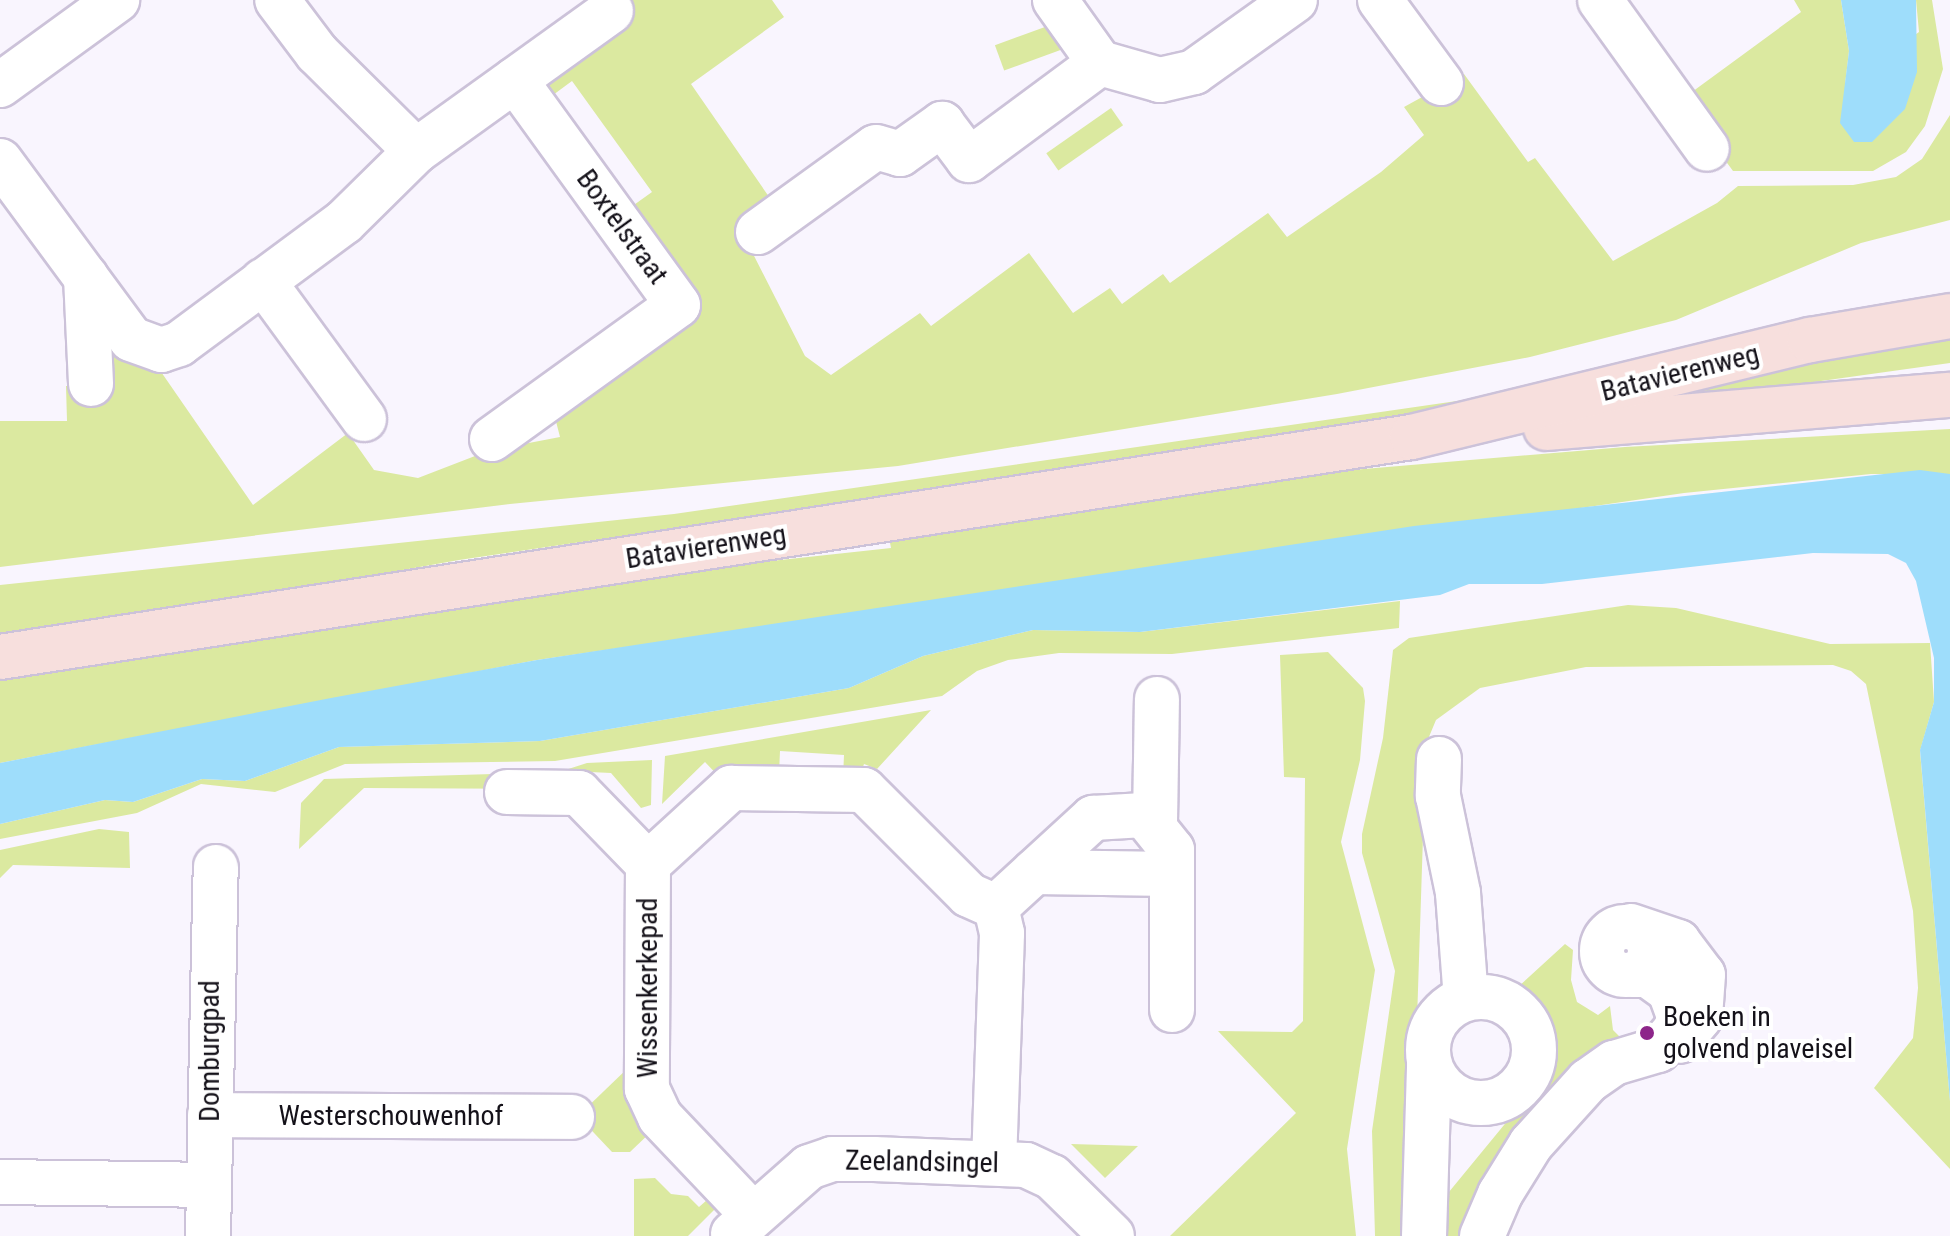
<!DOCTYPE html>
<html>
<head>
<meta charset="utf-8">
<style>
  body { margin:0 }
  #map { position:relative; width:1950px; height:1236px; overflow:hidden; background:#f9f5fe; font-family:"Roboto Condensed",sans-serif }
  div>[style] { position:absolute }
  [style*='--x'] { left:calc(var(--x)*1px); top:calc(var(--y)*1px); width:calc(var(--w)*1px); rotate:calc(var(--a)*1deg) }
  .green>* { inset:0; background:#dbe9a0; transform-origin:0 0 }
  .water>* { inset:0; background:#9eddfb }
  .roads { filter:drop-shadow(2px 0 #ccc2d9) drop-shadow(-2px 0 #ccc2d9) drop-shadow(0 2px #ccc2d9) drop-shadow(0 -2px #ccc2d9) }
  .minor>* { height:44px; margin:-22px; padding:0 22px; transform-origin:22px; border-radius:22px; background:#fff }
  .minor>.ring { margin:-22px; padding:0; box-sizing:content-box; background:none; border:44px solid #fff; border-radius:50% }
  .major>* { height:44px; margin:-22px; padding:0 22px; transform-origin:22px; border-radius:22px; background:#f7dfdd }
  .dots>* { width:22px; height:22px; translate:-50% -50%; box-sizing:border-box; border:4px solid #fff; border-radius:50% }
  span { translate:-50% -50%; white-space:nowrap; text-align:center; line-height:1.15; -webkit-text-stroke:8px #fff; paint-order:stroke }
  .street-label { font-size:28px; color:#141119 }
  .poi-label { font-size:28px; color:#141119 }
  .left { translate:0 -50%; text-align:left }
</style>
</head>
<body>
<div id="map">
  <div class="green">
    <i style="clip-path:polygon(608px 0,772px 0,784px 17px,691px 84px,785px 220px,749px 246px,805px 356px,831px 375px,920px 313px,931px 326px,1029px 253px,1073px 313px,1110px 288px,1122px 304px,1163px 274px,1170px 283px,1268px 213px,1287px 237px,1381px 172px,1424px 135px,1404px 107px,1464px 74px,1528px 162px,1535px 158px,1613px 261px,1717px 203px,1738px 186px,1853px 185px,1896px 177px,1922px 159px,1950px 115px,1950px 220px,1861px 243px,1676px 320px,1530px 357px,1337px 394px,898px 466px,510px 504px,0 567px,0 421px,67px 421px,66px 386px,110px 383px,109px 347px,157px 366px,253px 505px,348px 433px,374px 470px,418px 478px,488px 451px,560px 437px,551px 402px,687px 307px,631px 207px,652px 192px,572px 81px,553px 95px,545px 84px)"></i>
    <i style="clip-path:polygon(1794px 0,1841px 0,1849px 51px,1845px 85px,1919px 32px,1916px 0,1932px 0,1943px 69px,1925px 126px,1906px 152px,1873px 171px,1733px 171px,1681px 100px,1801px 12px)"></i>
    <i style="left:1056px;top:23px;width:27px;height:65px;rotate:70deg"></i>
    <i style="left:1111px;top:108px;width:21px;height:79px;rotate:55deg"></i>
    <i style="clip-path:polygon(1950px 334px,1950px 363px,1714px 396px,1704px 394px,1700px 378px)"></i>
    <i style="clip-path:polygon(1560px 386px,1206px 450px,459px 560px,0 642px,0 585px,674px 514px)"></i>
    <i style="clip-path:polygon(1950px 429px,1950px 474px,1871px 474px,1684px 493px,537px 660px,0 763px,0 677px,514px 589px,891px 548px,888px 532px,1293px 475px,1625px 447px)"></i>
    <i style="clip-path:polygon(1400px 601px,1399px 628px,1172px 654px,1059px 653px,1008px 660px,977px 671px,942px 696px,555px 761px,345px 764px,275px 792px,201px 784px,137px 813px,0 839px,0 824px,105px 800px,133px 802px,202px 779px,245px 781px,339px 747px,540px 741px,849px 688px,923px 656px,1033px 630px,1140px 632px)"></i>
    <i style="clip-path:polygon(1628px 605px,1676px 608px,1830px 644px,1930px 643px,1934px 702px,1920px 751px,1950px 1101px,1950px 1169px,1874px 1088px,1913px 1038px,1918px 988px,1913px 911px,1866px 684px,1851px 671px,1833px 665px,1586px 667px,1480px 688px,1436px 720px,1426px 744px,1410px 1236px,1375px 1236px,1372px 1131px,1395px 971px,1362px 853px,1362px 834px,1383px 738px,1393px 650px,1409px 638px)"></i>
    <i style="clip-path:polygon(1328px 652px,1363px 688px,1365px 701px,1360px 760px,1341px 842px,1375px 970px,1347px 1149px,1356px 1236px,1170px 1236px,1296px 1113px,1218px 1031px,1292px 1032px,1303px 1021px,1305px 778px,1284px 777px,1280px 655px)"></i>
    <i style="clip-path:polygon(931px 710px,877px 769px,864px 764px,859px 778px,843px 778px,844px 755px,780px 751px,779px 774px,724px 782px,705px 762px,662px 804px,665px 756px)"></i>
    <i style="clip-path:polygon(652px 760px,651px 805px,641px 808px,611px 773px,590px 772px,572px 784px,538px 789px,364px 788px,299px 849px,301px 803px,324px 779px,559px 772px,587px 763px)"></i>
    <i style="clip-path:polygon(99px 829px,129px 832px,130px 868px,13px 865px,0 878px,0 850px)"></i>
    <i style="clip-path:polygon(1565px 944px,1573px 950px,1571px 980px,1577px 1002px,1598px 1015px,1610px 1006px,1613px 1030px,1627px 1044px,1463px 1236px,1443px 1236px,1444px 1198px,1550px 1069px,1553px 1052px,1545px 1016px,1518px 987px)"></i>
    <i style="clip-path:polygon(630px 1066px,653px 1130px,630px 1152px,612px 1152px,578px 1116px)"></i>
    <i style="clip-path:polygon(1071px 1144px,1138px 1146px,1105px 1178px)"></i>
    <i style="clip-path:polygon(655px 1178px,671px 1194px,688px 1196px,699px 1207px,715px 1193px,721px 1203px,688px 1236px,634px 1236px,634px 1179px)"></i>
  </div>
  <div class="water">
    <i style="clip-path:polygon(1841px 0,1916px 0,1917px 72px,1905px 109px,1872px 142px,1854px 142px,1840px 123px,1849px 51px)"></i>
    <i style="clip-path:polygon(1920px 470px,1950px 474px,1950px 1101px,1920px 750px,1934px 702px,1934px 658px,1916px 581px,1906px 563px,1888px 554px,1813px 553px,1542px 584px,1469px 584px,1440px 595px,1140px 632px,1033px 630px,923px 656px,849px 688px,540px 741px,339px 747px,245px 781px,202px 779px,133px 802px,105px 800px,0 824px,0 763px,331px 698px,537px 660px,1414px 526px)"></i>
  </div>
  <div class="roads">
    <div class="minor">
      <i style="--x:1055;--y:0;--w:77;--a:54.5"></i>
      <i style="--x:1100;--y:63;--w:62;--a:15.8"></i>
      <i style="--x:1160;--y:80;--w:35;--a:-13"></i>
      <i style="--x:1194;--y:72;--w:124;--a:-35.5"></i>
      <i style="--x:1380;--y:0;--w:103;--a:53.7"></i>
      <i style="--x:1600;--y:0;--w:183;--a:54.3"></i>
      <i style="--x:0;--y:85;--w:145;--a:-36"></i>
      <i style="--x:416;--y:151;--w:240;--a:-35.7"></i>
      <i style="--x:0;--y:161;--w:221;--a:53.6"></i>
      <i style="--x:131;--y:339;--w:32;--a:20"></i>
      <i style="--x:161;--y:350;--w:19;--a:-18"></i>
      <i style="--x:179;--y:344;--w:205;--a:-36.5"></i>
      <i style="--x:344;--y:222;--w:101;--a:-44.6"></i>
      <i style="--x:416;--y:151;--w:139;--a:-135.3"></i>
      <i style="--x:317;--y:53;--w:66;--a:-127"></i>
      <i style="--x:758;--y:232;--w:145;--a:-35.8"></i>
      <i style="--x:876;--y:147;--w:25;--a:16"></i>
      <i style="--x:900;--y:154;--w:52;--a:-35.5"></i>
      <i style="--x:942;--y:124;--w:45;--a:53.1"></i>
      <i style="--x:969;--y:160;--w:163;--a:-36.5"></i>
      <i style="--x:86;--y:277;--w:107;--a:87.3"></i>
      <i style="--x:263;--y:281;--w:171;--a:53.8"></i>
      <i style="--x:492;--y:439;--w:229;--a:-35.8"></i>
      <i style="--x:678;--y:305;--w:278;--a:-125.9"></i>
      <i style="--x:1439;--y:759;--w:37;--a:92"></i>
      <i style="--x:1438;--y:796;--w:99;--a:78.3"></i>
      <i style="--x:1458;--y:893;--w:106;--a:85.7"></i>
      <i style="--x:507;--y:792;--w:72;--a:0.8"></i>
      <i style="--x:579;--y:793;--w:99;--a:45.8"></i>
      <i style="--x:648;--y:864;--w:225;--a:90.3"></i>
      <i style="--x:647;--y:1089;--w:31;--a:65"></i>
      <i style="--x:660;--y:1117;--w:135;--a:46.5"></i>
      <i style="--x:1155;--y:823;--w:124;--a:-89.1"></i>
      <i style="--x:648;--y:864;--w:113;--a:-42.5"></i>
      <i style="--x:731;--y:788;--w:133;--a:0.9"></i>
      <i style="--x:864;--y:790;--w:148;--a:45"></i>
      <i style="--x:969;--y:895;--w:30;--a:24"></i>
      <i style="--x:1034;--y:872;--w:138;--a:0.8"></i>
      <i style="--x:996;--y:907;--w:132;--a:-42.5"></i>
      <i style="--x:1093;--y:818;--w:51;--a:-3.4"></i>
      <i style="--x:1144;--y:815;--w:45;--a:51.3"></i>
      <i style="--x:1172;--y:850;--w:160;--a:90"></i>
      <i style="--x:1631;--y:926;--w:50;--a:18.8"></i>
      <i style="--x:1678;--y:942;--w:41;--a:52.9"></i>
      <i style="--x:1703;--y:975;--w:42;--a:94.1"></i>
      <i style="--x:1700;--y:1017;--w:31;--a:130"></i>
      <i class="ring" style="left:1602px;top:927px;width:4px;height:4px"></i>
      <i class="ring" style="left:1428px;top:997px;width:62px;height:62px"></i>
      <i style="--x:210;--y:1115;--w:362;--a:0.3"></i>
      <i style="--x:994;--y:1163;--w:230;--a:-88"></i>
      <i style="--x:1002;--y:933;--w:27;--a:-103"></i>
      <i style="--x:0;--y:1182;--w:209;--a:0.8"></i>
      <i style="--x:733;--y:1234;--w:101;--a:-41.4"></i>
      <i style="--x:809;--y:1167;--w:24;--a:-19"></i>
      <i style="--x:832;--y:1159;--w:42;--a:0"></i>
      <i style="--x:874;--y:1159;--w:152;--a:2.3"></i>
      <i style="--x:1026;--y:1165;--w:29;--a:25"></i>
      <i style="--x:1052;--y:1177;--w:84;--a:44.5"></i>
      <i style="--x:208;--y:1236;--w:369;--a:-88.8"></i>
      <i style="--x:1424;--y:1236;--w:173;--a:-88.3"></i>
      <i style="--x:1482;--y:1236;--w:46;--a:-66.8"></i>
      <i style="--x:1500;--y:1194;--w:59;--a:-58.2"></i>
      <i style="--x:1531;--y:1144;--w:85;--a:-47.9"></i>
      <i style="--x:1588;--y:1081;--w:32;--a:-35"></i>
      <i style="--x:1614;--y:1063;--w:46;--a:-16.5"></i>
      <i style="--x:1658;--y:1050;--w:28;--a:-49"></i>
      <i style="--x:1676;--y:1029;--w:13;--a:-77"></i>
      <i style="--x:1679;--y:1016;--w:27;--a:-110"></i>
      <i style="--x:1670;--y:991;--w:27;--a:-144"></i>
      <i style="--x:1648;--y:975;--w:16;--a:180"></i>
    </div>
    <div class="major">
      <i style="--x:1546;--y:428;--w:405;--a:-4.7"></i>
      <i style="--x:0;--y:657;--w:1429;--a:-8.86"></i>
      <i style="--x:1412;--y:437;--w:410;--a:-13.7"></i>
      <i style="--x:1810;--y:340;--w:142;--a:-9.7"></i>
    </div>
  </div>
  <div class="dots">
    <i style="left:1647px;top:1033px;background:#8d258a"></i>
  </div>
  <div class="street-label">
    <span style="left:622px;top:227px;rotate:54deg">Boxtelstraat</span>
    <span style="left:1680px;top:373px;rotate:-14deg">Batavierenweg</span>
    <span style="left:706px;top:547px;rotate:-9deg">Batavierenweg</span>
    <span style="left:648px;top:988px;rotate:-90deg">Wissenkerkepad</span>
    <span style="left:210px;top:1051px;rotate:-90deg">Domburgpad</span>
    <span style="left:391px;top:1116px">Westerschouwenhof</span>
    <span style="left:922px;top:1162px;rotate:1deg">Zeelandsingel</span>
  </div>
  <div class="poi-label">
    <span class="left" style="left:1663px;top:1033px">Boeken in<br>golvend plaveisel</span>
  </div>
</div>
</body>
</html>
